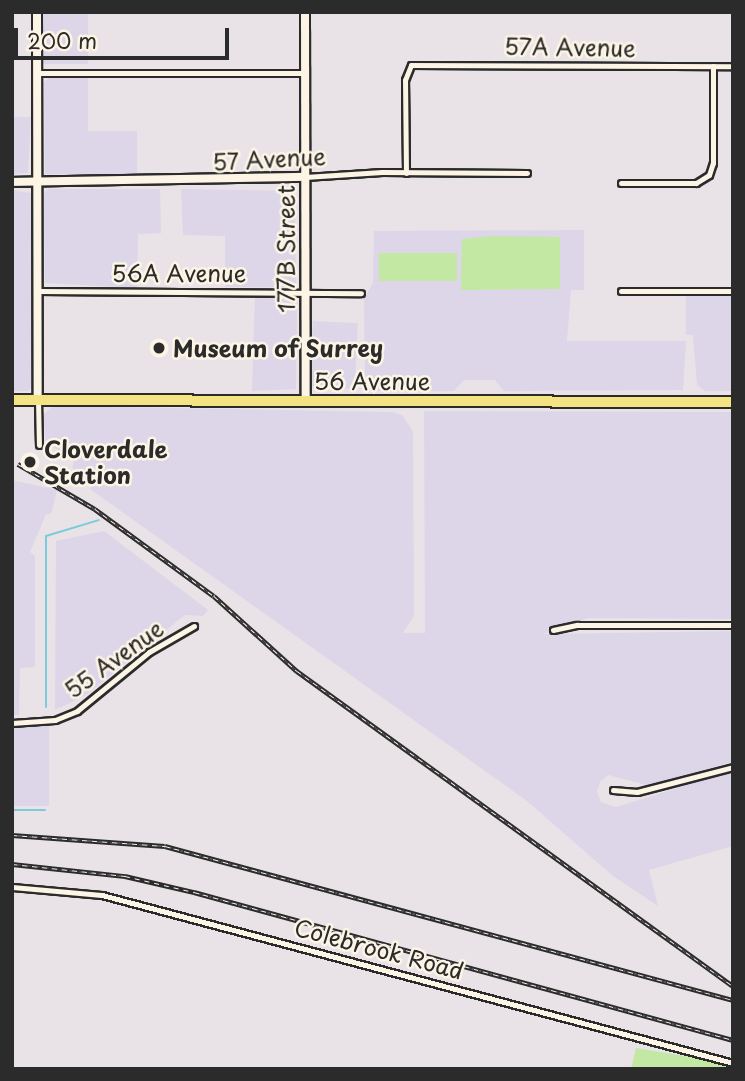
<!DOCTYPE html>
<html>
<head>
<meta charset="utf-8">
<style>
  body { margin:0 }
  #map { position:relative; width:745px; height:1081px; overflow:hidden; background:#e9e3e7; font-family:"Playpen Sans",sans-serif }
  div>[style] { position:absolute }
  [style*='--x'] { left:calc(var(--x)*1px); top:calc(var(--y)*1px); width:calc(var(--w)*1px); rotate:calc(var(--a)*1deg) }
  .built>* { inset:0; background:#dcd6e8; transform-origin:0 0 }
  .green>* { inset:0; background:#c2e8a3; transform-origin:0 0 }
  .stream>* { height:2px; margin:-1px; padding:0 1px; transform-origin:1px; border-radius:1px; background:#7ccbda }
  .roads { filter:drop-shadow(2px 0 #2b2b2b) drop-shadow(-2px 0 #2b2b2b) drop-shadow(0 2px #2b2b2b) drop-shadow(0 -2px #2b2b2b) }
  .street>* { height:5px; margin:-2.5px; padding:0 2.5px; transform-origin:2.5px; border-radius:2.5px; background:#fcf5e5 }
  .secondary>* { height:8px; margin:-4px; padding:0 4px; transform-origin:4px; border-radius:4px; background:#fcf5e5 }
  .highway>* { height:10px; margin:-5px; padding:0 5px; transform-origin:5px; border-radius:5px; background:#f4e382 }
  .rail>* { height:4.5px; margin-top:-2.25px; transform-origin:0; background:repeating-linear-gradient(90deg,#fcf5e5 0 5px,#2b2b2b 0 10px); box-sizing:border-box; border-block:2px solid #2b2b2b }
  .dots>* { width:19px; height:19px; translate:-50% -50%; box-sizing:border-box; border:4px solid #fcf5e5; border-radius:50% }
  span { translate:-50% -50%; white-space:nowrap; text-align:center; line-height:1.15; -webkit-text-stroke:5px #fcf5e5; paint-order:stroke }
  .street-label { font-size:23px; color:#2b2b2b }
  .poi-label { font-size:23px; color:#2b2b2b; font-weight:700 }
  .left { translate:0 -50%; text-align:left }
  .frame { position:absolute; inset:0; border:14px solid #2b2b2b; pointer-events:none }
  .scale { position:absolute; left:14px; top:28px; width:215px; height:32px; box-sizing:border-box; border:4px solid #2b2b2b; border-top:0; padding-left:9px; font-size:21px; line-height:24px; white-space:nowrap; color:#2b2b2b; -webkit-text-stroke:5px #fcf5e5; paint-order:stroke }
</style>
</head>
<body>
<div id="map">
  <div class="built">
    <i style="left:43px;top:12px;width:45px;height:52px"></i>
    <i style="clip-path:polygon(50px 77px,88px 77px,88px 131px,137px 131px,137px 175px,45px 174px,44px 82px)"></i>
    <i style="clip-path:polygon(12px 117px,31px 117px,28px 173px,12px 174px)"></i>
    <i style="clip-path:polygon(49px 189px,160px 189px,161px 233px,138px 234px,137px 288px,45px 283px,44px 193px)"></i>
    <i style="clip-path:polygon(181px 189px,294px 191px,296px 283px,286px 287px,225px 287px,225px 236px,183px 235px)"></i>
    <i style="clip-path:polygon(12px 190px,31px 193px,31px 388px,28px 391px,12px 391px)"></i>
    <i style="clip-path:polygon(584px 230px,584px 290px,571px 290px,567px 341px,686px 341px,683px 390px,504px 391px,495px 380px,464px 380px,454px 391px,365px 391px,364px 298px,373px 283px,374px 231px)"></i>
    <i style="clip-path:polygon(255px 294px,290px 298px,297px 304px,296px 389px,252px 391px)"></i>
    <i style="clip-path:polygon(686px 295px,733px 295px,733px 391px,705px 391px,697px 385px,693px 335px,686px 335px)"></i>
    <i style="left:313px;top:321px;width:45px;height:66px;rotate:3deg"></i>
    <i style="clip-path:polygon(53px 406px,393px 412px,403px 416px,413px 432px,414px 616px,403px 633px,425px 633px,424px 411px,733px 412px,733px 619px,588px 618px,543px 634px,733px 631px,733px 762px,646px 785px,608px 775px,600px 782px,597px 792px,601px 802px,616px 807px,733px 771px,733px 846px,649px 870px,658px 906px,613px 876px,527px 801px,90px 489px,94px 481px,72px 468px,74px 462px,45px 441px,44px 414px)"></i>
    <i style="clip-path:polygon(12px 480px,57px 490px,51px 514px,46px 514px,30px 552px,35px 556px,35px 667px,20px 668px,19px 715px,12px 715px)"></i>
    <i style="clip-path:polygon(104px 531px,208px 610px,203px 616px,185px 615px,86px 695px,55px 710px,56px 541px)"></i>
    <i style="left:49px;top:726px;width:80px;height:37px;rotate:90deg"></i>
  </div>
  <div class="green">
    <i style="clip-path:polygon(493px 236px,560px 237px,560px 289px,461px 290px,462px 239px)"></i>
    <i style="left:457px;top:253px;width:28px;height:78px;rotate:90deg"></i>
    <i style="clip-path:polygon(636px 1048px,733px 1064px,733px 1069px,631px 1069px)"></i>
  </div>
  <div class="stream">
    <i style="--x:46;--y:707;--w:171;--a:-90"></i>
    <i style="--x:46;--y:536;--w:55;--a:-16.8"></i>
    <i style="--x:12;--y:810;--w:33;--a:0"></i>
  </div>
  <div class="roads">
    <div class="street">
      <i style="--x:37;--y:73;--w:268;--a:0"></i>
      <i style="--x:406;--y:173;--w:93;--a:-90.6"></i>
      <i style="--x:405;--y:80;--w:16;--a:-68"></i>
      <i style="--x:411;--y:65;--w:322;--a:0.2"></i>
      <i style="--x:305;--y:177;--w:77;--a:-3.7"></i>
      <i style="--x:382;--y:172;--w:145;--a:0.4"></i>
      <i style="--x:621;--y:183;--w:75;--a:0"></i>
      <i style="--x:696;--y:183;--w:15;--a:-32"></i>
      <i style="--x:709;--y:175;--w:13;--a:-72"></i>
      <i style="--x:713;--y:163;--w:97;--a:-90"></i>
      <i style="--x:38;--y:291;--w:323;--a:0.4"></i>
      <i style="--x:621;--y:291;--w:112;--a:0"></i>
      <i style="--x:38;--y:399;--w:46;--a:88.8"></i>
      <i style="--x:553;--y:630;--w:25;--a:-12"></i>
      <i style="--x:577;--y:625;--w:156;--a:0"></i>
      <i style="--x:12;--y:723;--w:43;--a:-4"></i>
      <i style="--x:55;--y:720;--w:24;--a:-22"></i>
      <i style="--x:77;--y:711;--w:93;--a:-39.3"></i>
      <i style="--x:149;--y:652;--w:52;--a:-30"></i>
      <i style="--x:613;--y:790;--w:24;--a:5"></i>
      <i style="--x:637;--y:792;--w:99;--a:-14.6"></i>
      <i style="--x:12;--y:887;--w:90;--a:5.1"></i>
      <i style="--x:102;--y:895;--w:653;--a:14.91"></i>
    </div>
    <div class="secondary">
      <i style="--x:37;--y:12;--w:387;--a:89.9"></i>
      <i style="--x:305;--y:12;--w:390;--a:89.9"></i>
      <i style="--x:12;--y:182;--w:293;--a:-1"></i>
    </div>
    <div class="highway">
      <i style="--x:12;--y:400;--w:721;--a:0.16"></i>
    </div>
  </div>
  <div class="rail">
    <i style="--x:18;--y:464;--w:89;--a:30.3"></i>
    <i style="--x:95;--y:509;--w:147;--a:36.2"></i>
    <i style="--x:214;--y:596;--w:112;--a:42.1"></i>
    <i style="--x:297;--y:671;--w:538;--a:35.85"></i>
    <i style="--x:12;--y:835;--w:153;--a:4.1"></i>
    <i style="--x:165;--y:846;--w:589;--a:15.17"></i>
    <i style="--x:12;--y:864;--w:114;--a:6.1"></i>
    <i style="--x:125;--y:876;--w:71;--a:13.1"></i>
    <i style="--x:194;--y:892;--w:559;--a:15.35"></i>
  </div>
  <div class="dots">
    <i style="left:159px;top:348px;background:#2b2b2b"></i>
    <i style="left:30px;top:462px;background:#2b2b2b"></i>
  </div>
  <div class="street-label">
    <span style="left:570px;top:47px;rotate:1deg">57A Avenue</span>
    <span style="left:269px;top:159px;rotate:-3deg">57 Avenue</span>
    <span style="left:286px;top:249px;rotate:-90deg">177B Street</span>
    <span style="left:179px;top:273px">56A Avenue</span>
    <span style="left:372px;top:381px">56 Avenue</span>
    <span style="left:114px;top:659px;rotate:-36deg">55 Avenue</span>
    <span style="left:379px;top:949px;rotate:15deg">Colebrook Road</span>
  </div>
  <div class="poi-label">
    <span class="left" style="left:173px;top:348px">Museum of Surrey</span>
    <span class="left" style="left:44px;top:462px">Cloverdale<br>Station</span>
  </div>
  <div class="frame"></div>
  <div class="scale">200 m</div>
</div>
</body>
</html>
